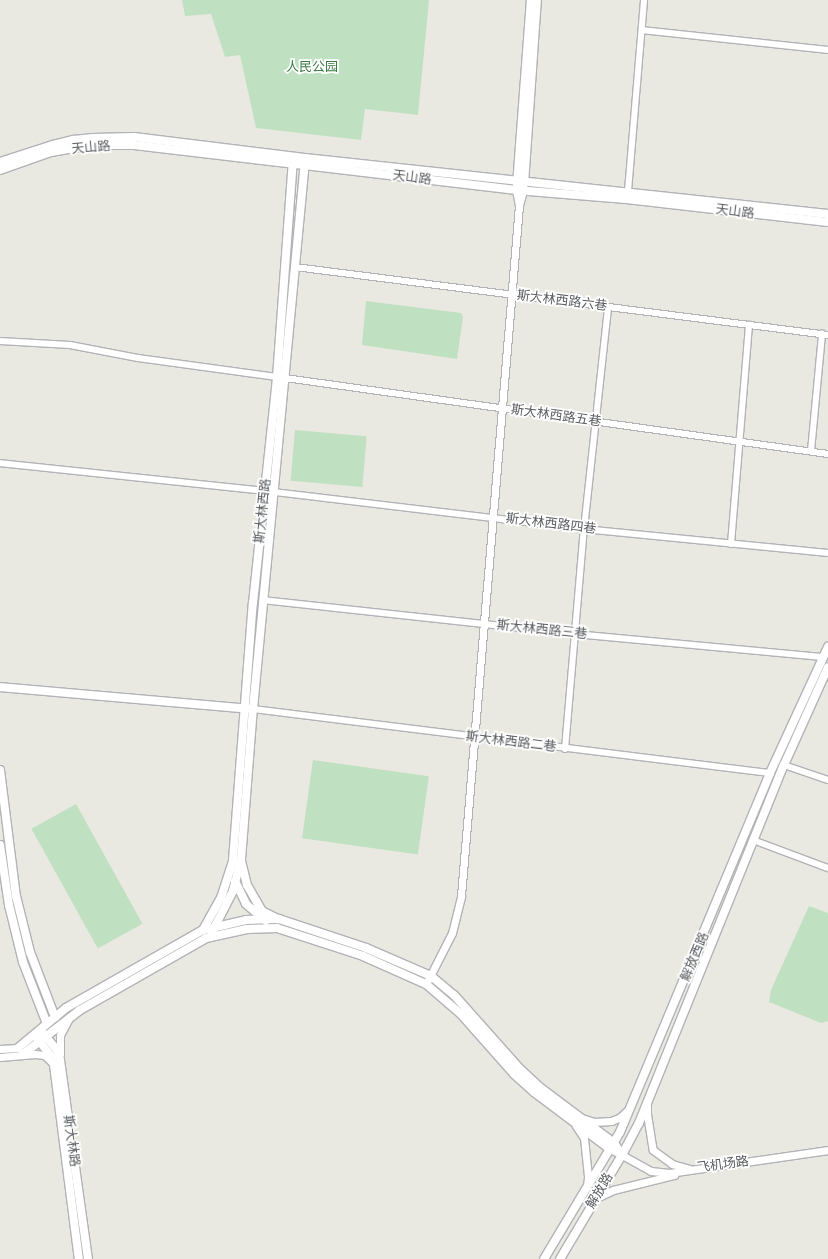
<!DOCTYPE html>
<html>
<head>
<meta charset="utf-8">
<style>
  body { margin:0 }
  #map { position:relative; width:828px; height:1259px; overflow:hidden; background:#eae9e1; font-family:"Source Sans 3","Noto Sans SC",sans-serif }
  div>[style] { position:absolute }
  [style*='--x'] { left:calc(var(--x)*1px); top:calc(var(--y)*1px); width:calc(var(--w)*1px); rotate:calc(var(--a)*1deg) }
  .green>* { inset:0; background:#c0e0c2; transform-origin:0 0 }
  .roads { filter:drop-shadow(1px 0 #b1b3b7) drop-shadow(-1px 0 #b1b3b7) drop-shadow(0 1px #b1b3b7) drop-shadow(0 -1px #b1b3b7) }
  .minor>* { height:6px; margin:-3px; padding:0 3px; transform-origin:3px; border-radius:3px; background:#fff }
  .tertiary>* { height:7px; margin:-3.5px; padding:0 3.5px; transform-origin:3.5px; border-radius:3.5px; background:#fff }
  .secondary>* { height:8px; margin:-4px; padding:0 4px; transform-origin:4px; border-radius:4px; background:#fff }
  span { translate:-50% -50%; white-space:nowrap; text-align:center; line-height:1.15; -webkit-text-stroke:3.5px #fff; paint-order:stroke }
  .park-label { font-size:13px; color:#3d7b44 }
  .street-label { font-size:13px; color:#595c60 }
</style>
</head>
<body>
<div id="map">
  <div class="green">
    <i style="clip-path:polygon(182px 0,429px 0,418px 115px,365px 109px,361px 140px,256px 128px,240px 55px,225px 57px,211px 14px,185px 16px)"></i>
    <i style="clip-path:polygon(366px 301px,461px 313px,463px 317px,457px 359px,362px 345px)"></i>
    <i style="left:295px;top:430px;width:72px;height:51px;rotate:5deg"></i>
    <i style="left:313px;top:760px;width:117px;height:79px;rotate:8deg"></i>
    <i style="left:76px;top:804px;width:137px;height:51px;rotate:61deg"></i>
    <i style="clip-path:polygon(809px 906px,828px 913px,828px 1021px,821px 1023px,769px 1002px,771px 990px)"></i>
  </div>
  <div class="roads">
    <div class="minor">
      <i style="--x:642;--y:30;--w:187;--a:6.1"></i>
      <i style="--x:628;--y:191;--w:192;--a:-85.2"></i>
      <i style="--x:295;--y:267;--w:537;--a:7.27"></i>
      <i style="--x:0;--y:341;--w:70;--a:3.3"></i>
      <i style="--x:70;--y:345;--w:69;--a:10.8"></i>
      <i style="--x:138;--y:358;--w:140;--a:7.8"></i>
      <i style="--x:285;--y:378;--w:548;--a:7.97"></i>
      <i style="--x:811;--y:451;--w:118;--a:-84.6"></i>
      <i style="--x:0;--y:463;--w:276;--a:6"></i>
      <i style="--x:274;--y:492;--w:312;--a:6.8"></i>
      <i style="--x:584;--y:529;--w:245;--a:5.6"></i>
      <i style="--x:731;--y:544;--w:220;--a:-85.3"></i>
      <i style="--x:263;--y:600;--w:314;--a:6.2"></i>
      <i style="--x:575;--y:634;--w:248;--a:5.3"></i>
      <i style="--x:253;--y:709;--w:521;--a:7.06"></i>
      <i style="--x:565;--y:749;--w:221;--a:-85.1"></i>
      <i style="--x:584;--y:529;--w:223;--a:-83.8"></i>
      <i style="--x:784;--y:765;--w:46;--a:18.8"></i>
      <i style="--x:753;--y:840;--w:80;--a:20.5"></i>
    </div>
    <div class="tertiary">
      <i style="--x:516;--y:190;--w:15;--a:79"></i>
      <i style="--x:519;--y:205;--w:15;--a:-74"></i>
      <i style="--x:426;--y:984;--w:57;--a:-63"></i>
      <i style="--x:452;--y:933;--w:38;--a:-76"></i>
      <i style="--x:461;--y:896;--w:693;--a:-85.2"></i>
      <i style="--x:0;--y:1049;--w:18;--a:-3"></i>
      <i style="--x:60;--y:1054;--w:19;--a:-90"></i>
      <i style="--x:60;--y:1035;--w:17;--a:-62"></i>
      <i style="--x:0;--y:1057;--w:35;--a:-5"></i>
      <i style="--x:35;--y:1054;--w:9;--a:6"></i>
      <i style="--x:44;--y:1055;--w:12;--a:42"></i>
      <i style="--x:647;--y:1106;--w:8;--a:90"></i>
      <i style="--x:647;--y:1114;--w:36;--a:81"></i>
      <i style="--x:653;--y:1150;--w:24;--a:36"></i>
      <i style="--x:672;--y:1164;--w:18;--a:16"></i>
      <i style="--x:582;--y:1118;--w:13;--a:18"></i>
      <i style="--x:594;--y:1122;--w:17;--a:-3"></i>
      <i style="--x:611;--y:1121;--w:9;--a:-21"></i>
      <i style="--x:619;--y:1118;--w:13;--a:-42"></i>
      <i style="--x:576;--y:1126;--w:14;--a:56"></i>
      <i style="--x:584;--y:1138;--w:39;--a:84"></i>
      <i style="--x:588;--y:1177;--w:10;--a:96"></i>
      <i style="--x:622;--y:1155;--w:33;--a:29"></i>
      <i style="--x:651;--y:1171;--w:18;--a:6"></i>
      <i style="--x:669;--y:1173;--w:161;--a:-8.2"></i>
      <i style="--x:596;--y:1198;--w:19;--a:-25"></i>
      <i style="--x:613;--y:1190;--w:63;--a:-13.8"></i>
    </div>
    <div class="secondary">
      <i style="--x:0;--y:162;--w:56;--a:-17.8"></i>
      <i style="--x:53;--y:145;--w:21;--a:-14"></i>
      <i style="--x:73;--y:140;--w:20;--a:-6"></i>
      <i style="--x:93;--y:138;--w:41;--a:-1.4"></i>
      <i style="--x:134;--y:137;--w:172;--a:7"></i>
      <i style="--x:305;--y:158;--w:526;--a:6.11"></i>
      <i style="--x:0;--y:170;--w:54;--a:-19.4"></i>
      <i style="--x:51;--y:152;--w:43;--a:-9.5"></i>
      <i style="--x:93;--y:145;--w:41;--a:0"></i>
      <i style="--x:134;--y:145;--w:385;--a:6.7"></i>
      <i style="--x:516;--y:190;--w:110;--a:4.7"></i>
      <i style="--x:626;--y:199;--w:203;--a:6.5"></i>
      <i style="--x:524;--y:184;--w:184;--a:-86"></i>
      <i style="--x:517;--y:185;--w:186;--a:-85.7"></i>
      <i style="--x:0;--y:687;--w:251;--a:5"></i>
      <i style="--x:0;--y:770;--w:127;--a:82.8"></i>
      <i style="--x:16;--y:896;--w:58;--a:76"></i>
      <i style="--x:30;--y:952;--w:70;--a:69"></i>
      <i style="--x:0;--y:845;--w:61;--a:81.5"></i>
      <i style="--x:9;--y:905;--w:59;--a:76.2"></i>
      <i style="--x:23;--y:962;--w:66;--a:68.8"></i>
      <i style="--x:241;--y:861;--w:25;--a:76"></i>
      <i style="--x:247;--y:885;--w:30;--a:60"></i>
      <i style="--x:262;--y:911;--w:18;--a:27"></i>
      <i style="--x:235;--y:881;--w:25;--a:64"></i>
      <i style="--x:246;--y:904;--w:26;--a:40"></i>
      <i style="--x:203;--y:930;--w:37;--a:-61"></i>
      <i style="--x:221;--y:898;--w:40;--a:-72"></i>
      <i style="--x:233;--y:860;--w:258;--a:-85.6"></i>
      <i style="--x:253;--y:603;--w:227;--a:-83.9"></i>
      <i style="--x:277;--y:377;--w:219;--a:-85.8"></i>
      <i style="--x:211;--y:937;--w:9;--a:-72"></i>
      <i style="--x:214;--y:928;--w:42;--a:-62.8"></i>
      <i style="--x:233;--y:891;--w:32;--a:-76"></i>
      <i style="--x:241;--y:860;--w:151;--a:-85.5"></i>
      <i style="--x:253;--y:709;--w:550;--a:-84.58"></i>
      <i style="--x:43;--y:1033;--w:22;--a:51"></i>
      <i style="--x:57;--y:1050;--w:10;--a:73"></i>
      <i style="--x:60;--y:1060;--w:201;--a:82"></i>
      <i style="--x:37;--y:1038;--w:23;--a:52"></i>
      <i style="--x:51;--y:1056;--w:9;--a:72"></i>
      <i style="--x:54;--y:1065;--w:196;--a:82.7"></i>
      <i style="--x:18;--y:1048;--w:62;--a:-39.8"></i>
      <i style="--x:66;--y:1008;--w:158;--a:-29.7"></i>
      <i style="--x:203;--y:930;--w:44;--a:-13.1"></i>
      <i style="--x:246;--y:920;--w:33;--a:-2"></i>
      <i style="--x:279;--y:919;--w:92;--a:18.4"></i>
      <i style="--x:366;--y:948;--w:71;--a:23.3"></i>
      <i style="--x:431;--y:976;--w:30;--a:40"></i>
      <i style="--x:454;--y:995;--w:99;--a:48.3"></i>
      <i style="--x:520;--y:1069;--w:25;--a:43"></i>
      <i style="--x:538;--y:1086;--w:95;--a:36.9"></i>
      <i style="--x:614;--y:1143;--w:14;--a:56"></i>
      <i style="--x:22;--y:1055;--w:73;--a:-37.8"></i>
      <i style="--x:80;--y:1010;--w:145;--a:-29.7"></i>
      <i style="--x:206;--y:938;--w:42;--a:-12.4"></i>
      <i style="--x:247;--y:929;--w:30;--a:-2"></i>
      <i style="--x:277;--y:928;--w:90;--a:18"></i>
      <i style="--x:363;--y:956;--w:69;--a:24"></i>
      <i style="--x:426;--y:984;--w:46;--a:40.6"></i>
      <i style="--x:461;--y:1014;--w:80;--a:48.5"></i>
      <i style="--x:514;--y:1074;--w:27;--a:42"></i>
      <i style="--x:534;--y:1092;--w:95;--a:36.9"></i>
      <i style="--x:610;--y:1149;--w:12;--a:24"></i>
      <i style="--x:544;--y:1259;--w:148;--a:-59.1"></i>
      <i style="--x:620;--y:1132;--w:389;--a:-67.3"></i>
      <i style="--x:770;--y:773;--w:139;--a:-65.3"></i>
      <i style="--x:560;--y:1259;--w:121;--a:-59.2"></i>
      <i style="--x:622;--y:1155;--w:36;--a:-62"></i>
      <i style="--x:639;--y:1123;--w:386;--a:-68"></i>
      <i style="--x:784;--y:765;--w:107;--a:-65.8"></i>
    </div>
  </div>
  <div class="park-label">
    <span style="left:312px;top:67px">人民公园</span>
  </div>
  <div class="street-label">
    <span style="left:91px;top:148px;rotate:-5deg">天山路</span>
    <span style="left:412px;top:178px;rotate:7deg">天山路</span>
    <span style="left:735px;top:212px;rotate:7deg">天山路</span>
    <span style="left:562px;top:301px;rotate:7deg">斯大林西路六巷</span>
    <span style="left:556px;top:416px;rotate:8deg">斯大林西路五巷</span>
    <span style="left:263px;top:511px;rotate:-84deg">斯大林西路</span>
    <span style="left:551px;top:524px;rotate:7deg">斯大林西路四巷</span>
    <span style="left:542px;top:630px;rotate:6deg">斯大林西路三巷</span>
    <span style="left:511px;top:742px;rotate:7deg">斯大林西路二巷</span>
    <span style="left:695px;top:957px;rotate:-67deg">解放西路</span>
    <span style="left:71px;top:1141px;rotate:82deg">斯大林路</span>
    <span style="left:723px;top:1165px;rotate:-8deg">飞机场路</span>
    <span style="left:600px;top:1191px;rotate:-59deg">解放路</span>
  </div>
</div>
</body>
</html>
